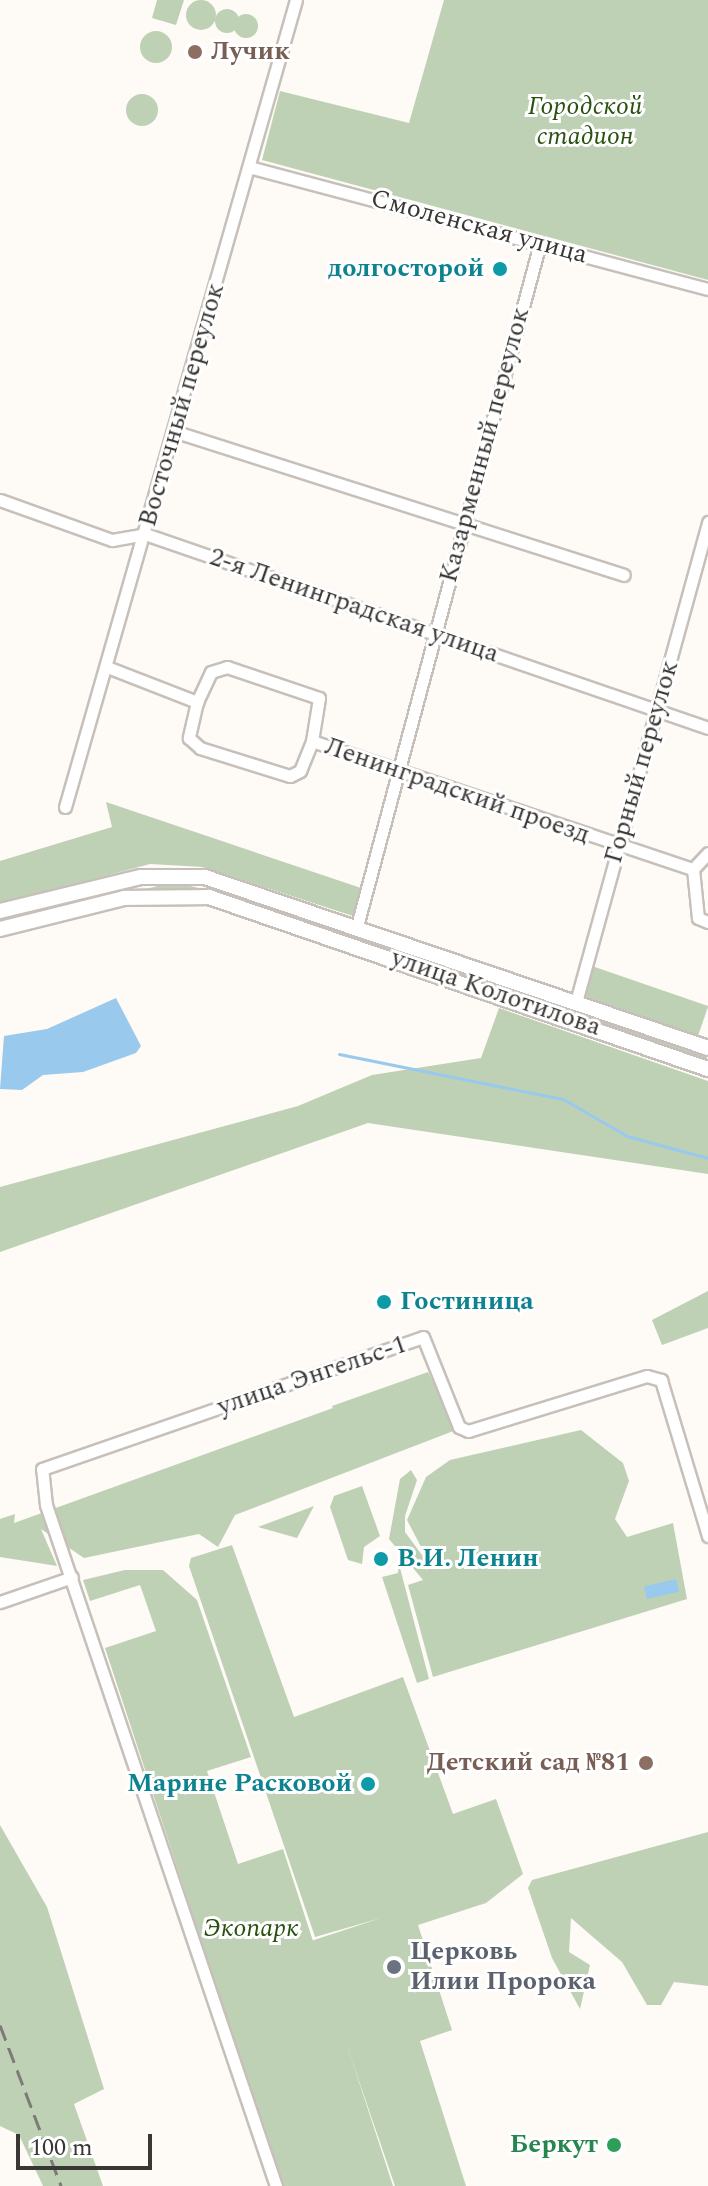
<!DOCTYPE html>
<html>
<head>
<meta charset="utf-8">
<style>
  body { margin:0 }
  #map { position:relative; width:708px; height:2186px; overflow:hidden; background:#fefaf6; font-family:Spectral,serif }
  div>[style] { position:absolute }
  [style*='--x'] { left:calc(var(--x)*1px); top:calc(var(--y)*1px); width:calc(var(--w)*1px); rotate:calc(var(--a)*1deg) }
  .green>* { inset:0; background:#bed1b5; transform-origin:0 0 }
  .round { border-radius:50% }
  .water>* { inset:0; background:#99c9ed; transform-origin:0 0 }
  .stream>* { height:3px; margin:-1.5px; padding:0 1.5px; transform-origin:1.5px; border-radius:1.5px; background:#99c9ed }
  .roads { filter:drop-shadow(2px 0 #c7c0ba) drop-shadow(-2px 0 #c7c0ba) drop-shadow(0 2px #c7c0ba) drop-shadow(0 -2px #c7c0ba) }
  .minor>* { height:11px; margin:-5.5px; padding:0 5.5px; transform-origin:5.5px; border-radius:5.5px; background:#fff }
  .major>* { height:14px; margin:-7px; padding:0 7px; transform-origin:7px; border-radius:7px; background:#fff }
  .rail>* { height:3px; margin-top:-1.5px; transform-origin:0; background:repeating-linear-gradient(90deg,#7d7a77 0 16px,transparent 0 24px) }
  .dots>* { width:22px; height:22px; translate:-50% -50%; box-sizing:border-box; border:4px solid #fff; border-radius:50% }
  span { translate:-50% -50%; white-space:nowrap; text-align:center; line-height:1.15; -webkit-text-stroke:6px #fff; paint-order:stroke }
  .education-label { font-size:26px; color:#785e54; font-weight:700 }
  .left { translate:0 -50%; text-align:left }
  .right { translate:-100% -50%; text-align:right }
  .park-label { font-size:26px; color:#2b5111; font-style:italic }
  .street-label { font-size:26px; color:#393734 }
  .culture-label { font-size:26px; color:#0d838f; font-weight:700 }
  .worship-label { font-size:26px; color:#5b616d; font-weight:700 }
  .leisure-label { font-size:26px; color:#27864d; font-weight:700 }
  .scale { position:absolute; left:16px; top:2134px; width:136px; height:36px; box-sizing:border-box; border:4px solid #393734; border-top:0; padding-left:10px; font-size:24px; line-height:28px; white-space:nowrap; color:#393734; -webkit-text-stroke:6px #fff; paint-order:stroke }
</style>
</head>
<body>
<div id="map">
  <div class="green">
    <i class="round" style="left:186px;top:0;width:30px;height:30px"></i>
    <i style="clip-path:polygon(157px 0,184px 0,176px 25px,152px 18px)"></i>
    <i style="clip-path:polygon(444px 0,708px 0,708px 280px,262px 160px,280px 91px,409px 123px)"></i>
    <i class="round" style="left:215px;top:9px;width:24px;height:24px"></i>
    <i class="round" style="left:234px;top:14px;width:24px;height:24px"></i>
    <i class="round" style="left:140px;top:31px;width:32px;height:32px"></i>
    <i class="round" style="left:126px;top:94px;width:32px;height:32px"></i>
    <i style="clip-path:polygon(106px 802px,364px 889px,356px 917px,203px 867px,150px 864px,0 904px,0 861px,112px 827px)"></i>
    <i style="clip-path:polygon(174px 882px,281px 908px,278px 915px,182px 892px,0 925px)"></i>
    <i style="left:294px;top:911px;width:438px;height:9px;rotate:19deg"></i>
    <i style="left:592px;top:966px;width:123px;height:31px;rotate:19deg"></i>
    <i style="clip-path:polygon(499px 1008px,708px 1081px,708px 1174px,368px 1123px,0 1252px,0 1187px,298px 1106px,372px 1075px,481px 1058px)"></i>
    <i style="clip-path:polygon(708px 1291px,708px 1328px,662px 1345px,652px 1320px)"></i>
    <i style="clip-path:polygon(428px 1372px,456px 1430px,235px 1515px,218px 1547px,199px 1534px,84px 1558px,41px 1529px,57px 1566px,0 1557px,0 1519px,15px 1514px,14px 1523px,333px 1408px,354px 1462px,332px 1406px)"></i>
    <i style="clip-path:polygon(581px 1430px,623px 1463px,629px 1481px,615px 1519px,627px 1537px,673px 1523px,687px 1599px,433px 1677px,408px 1585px,423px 1580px,389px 1539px,400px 1479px,411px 1470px,417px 1480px,405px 1516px,405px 1532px,433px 1570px,407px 1520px,426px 1477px,450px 1460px)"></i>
    <i style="clip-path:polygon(362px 1486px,380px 1536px,364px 1547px,362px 1564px,348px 1560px,330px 1507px,334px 1496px)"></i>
    <i style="clip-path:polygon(314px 1506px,297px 1538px,258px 1527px)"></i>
    <i style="clip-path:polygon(232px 1545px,294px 1717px,403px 1677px,453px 1814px,496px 1799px,523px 1874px,486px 1903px,418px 1925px,452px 2030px,420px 2041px,466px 2186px,395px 2186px,311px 1941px,381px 1918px,315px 1937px,189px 1566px,191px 1558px)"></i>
    <i style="clip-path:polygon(399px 1564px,429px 1679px,417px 1683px,382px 1577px,398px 1573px)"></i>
    <i style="clip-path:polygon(125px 1570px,163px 1570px,197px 1600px,251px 1757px,207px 1771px,238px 1864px,283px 1849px,393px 2186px,282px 2186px,105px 1648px,156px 1631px,140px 1585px,90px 1601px,83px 1580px)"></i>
    <i style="clip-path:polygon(0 1825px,47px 1907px,104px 2089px,74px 2104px,103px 2186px,43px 2186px,19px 2135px,0 2126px)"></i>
    <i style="clip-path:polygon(708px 1832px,708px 1986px,674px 1982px,661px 2005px,647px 2005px,622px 1962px,571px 1918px,569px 1952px,590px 1965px,580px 2009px,552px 1958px,528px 1888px,532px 1880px)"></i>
  </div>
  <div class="water">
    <i style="clip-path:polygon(116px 998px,141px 1046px,136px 1053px,83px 1072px,43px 1075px,22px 1090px,0 1089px,4px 1036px,47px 1029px)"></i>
    <i style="left:676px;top:1579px;width:13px;height:33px;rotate:77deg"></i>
  </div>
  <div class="stream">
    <i style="--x:339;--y:1054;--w:228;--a:11.4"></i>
    <i style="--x:563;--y:1099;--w:74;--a:30"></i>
    <i style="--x:627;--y:1136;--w:84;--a:15.2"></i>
  </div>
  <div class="roads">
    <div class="minor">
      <i style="--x:249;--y:167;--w:475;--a:14.9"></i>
      <i style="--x:173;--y:431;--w:473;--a:17.7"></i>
      <i style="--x:0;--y:500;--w:119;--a:19.7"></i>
      <i style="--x:112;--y:540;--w:34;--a:-10"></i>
      <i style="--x:145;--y:534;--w:595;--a:19.01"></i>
      <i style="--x:107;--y:667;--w:97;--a:21.3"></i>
      <i style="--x:197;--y:702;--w:33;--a:-65"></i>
      <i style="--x:211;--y:672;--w:17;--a:-17"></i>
      <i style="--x:227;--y:667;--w:97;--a:18.6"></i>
      <i style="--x:319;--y:698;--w:44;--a:99.2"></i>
      <i style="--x:312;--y:741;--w:402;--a:18.6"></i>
      <i style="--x:693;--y:869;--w:22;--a:-47"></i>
      <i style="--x:197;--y:702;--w:37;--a:103"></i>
      <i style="--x:189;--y:738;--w:15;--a:42"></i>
      <i style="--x:200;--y:748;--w:94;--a:17.3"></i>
      <i style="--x:290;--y:776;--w:11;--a:-27"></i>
      <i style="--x:300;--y:771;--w:32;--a:-68"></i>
      <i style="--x:65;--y:807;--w:839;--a:-74.03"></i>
      <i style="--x:693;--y:869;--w:49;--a:84.2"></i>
      <i style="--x:698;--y:918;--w:11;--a:22"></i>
      <i style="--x:357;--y:926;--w:707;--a:-75"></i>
      <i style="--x:576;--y:1002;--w:498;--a:-74.6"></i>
      <i style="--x:0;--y:1602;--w:76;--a:-19.1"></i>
      <i style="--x:276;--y:2186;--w:719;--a:-108.66"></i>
      <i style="--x:46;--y:1505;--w:36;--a:-96"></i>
      <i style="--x:42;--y:1469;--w:403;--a:-19.1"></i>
      <i style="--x:423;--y:1337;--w:97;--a:68.2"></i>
      <i style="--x:459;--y:1427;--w:10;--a:24"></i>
      <i style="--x:468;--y:1431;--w:187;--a:-17.1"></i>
      <i style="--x:647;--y:1376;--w:15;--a:16"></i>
      <i style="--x:661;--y:1380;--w:163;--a:73.2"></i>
    </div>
    <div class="major">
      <i style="--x:0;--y:911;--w:145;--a:-13.6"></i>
      <i style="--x:141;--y:877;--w:64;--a:0"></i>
      <i style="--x:205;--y:877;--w:531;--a:18.78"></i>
      <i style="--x:0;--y:929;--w:128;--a:-14"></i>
      <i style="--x:124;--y:898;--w:85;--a:-0.7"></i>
      <i style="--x:209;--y:897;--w:528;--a:19.02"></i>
    </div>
  </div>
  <div class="rail">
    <i style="--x:0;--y:2025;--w:172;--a:69.2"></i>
  </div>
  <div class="dots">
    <i style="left:195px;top:52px;background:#8d6e63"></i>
    <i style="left:500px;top:269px;background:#0f9aa8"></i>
    <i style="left:384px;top:1302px;background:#0f9aa8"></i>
    <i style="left:381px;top:1559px;background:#0f9aa8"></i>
    <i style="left:646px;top:1763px;background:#8d6e63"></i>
    <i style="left:368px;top:1784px;background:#0f9aa8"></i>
    <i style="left:394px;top:1967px;background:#6b7280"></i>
    <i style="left:614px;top:2145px;background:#2e9e5b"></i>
  </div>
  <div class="education-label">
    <span class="left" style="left:211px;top:52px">Лучик</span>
    <span class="right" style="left:630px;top:1763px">Детский сад №81</span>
  </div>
  <div class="park-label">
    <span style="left:585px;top:122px">Городской<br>стадион</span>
    <span style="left:251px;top:1929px">Экопарк</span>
  </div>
  <div class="street-label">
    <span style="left:479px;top:227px;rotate:15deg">Смоленская улица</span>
    <span style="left:182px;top:405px;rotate:-74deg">Восточный переулок</span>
    <span style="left:485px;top:445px;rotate:-75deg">Казарменный переулок</span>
    <span style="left:354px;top:606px;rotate:19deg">2-я Ленинградская улица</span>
    <span style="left:642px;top:762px;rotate:-74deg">Горный переулок</span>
    <span style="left:457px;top:791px;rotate:19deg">Ленинградский проезд</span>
    <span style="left:496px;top:993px;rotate:19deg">улица Колотилова</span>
    <span style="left:312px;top:1376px;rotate:-19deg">улица Энгельс-1</span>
  </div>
  <div class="culture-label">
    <span class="right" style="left:484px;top:269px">долгосторой</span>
    <span class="left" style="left:400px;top:1302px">Гостиница</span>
    <span class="left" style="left:397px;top:1559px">В.И. Ленин</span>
    <span class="right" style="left:352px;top:1784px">Марине Расковой</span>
  </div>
  <div class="worship-label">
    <span class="left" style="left:410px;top:1967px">Церковь<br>Илии Пророка</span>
  </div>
  <div class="leisure-label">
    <span class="right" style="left:598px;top:2145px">Беркут</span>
  </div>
  <div class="scale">100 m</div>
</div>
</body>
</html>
